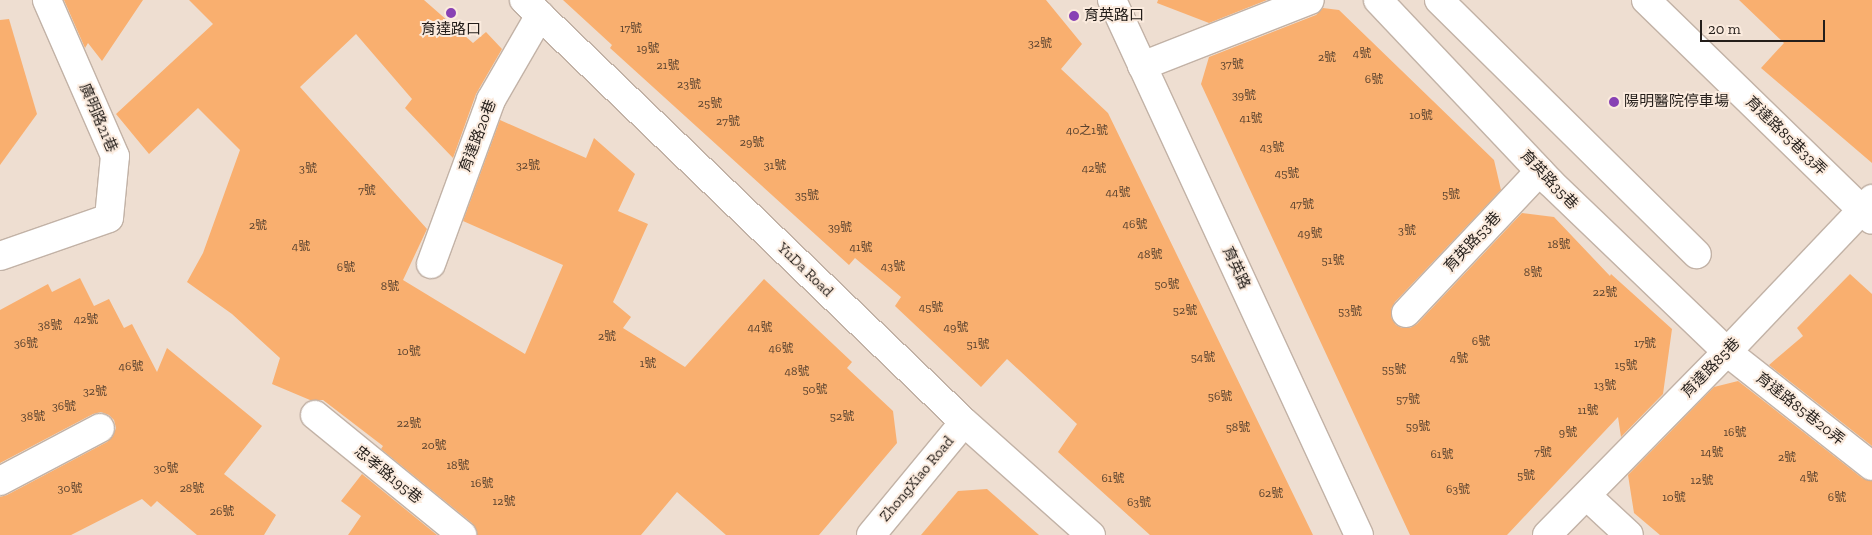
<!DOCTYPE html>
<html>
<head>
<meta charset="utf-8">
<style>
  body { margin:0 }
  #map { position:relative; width:1872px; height:535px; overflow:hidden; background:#eeded1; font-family:"Zilla Slab","Noto Sans TC",serif }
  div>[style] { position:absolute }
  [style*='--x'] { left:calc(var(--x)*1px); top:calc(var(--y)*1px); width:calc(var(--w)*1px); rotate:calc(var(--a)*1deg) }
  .building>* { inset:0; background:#f9af6f }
  .roads { filter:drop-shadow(1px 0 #c2b2a6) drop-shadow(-1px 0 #c2b2a6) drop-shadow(0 1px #c2b2a6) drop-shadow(0 -1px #c2b2a6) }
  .minor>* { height:28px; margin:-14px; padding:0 14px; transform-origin:14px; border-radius:14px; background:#fff }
  .dots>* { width:14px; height:14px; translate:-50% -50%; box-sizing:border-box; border:2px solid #fbebde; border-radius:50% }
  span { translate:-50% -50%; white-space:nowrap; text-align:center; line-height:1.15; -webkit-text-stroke:4px #fbebde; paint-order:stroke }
  .number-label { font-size:12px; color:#59422f }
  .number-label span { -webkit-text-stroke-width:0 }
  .poi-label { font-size:15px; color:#241e1a }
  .left { translate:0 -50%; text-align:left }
  .street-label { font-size:15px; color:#241e1a }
  .scale { position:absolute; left:1700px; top:20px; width:125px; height:22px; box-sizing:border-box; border:2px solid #241e1a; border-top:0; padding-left:6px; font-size:15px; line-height:18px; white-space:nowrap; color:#241e1a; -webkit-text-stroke:4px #fbebde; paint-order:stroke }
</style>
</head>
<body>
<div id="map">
  <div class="building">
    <i style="clip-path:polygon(64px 0,143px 0,102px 61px,88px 43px,85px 48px)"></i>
    <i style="clip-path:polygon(189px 0,424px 0,473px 43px,486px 32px,502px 49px,476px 94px,453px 158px,405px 108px,412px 99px,356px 34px,300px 87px,427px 229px,403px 280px,525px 354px,563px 265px,463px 221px,500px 120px,586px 158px,594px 138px,635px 174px,618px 211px,648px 224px,613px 302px,631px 317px,623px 328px,685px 367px,764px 279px,852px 362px,847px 368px,893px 411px,897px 443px,819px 535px,726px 535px,677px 492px,641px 535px,477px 535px,472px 523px,381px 449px,383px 446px,323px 400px,310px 400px,272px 384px,280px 358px,232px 314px,187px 282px,203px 253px,240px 150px,198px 108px,149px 154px,116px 114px,213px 24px)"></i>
    <i style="clip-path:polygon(563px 0,1046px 0,1082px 44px,1061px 69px,1108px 113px,1313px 535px,1150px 535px,1058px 452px,1077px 424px,1007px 359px,981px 387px,895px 306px,901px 297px,855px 258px,849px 265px,610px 48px,612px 45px)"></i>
    <i style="clip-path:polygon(1158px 0,1267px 0,1209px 23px,1157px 3px)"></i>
    <i style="clip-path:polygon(1739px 0,1872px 0,1872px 163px,1761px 68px,1784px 43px)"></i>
    <i style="clip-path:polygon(1323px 8px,1339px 10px,1494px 160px,1501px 190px,1395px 302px,1391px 309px,1391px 317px,1396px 325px,1402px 328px,1410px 328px,1417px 324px,1522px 213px,1554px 217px,1610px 276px,1611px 274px,1672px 329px,1663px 394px,1621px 437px,1618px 417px,1507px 535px,1410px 535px,1201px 84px,1209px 57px,1316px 15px)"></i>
    <i style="clip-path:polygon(9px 19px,37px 114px,0 165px,0 20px)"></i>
    <i style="clip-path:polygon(1850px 274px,1872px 294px,1872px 446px,1769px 365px,1803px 336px,1797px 328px)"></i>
    <i style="clip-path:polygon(80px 278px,94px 306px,109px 299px,124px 328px,132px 324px,157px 372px,167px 348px,262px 426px,224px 474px,276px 515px,264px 535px,197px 535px,157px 501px,151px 507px,142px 499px,71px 535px,0 535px,0 497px,7px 495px,107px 442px,113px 436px,116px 428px,114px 420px,109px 415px,101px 412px,93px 414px,0 463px,0 310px,48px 284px,52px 292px)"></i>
    <i style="clip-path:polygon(1738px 381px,1862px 478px,1872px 481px,1872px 535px,1660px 535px,1634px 513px,1628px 475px,1714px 387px)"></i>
    <i style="clip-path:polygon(362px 474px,437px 535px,348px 535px,361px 516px,341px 501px)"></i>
    <i style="clip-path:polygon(987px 489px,1039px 535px,921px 535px,958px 491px)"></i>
  </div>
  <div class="roads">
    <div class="minor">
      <i style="--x:524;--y:0;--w:610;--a:43.8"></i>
      <i style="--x:964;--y:422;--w:170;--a:41.7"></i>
      <i style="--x:1112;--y:0;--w:589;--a:65.22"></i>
      <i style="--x:1378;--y:0;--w:250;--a:46.6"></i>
      <i style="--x:1550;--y:182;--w:245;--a:43.8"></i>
      <i style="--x:1727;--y:352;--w:184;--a:38.2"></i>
      <i style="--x:1439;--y:0;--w:362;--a:44.6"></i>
      <i style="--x:1646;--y:0;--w:315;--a:44.2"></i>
      <i style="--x:1142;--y:66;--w:180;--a:-21.4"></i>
      <i style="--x:0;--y:256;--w:115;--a:-19.2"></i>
      <i style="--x:109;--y:218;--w:62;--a:-84.5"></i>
      <i style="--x:115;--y:156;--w:170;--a:-113.6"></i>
      <i style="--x:431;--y:264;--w:175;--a:-69.9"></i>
      <i style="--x:491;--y:100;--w:98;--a:-60"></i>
      <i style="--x:1406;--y:313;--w:195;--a:-46.7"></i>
      <i style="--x:315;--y:415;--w:190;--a:39.2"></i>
      <i style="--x:0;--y:481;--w:113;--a:-27.9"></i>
      <i style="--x:1587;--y:496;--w:57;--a:42.9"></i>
      <i style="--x:871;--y:535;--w:146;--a:-50.5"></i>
      <i style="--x:1547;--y:535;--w:257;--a:-45.5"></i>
      <i style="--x:1727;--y:352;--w:211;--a:-46.5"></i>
    </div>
  </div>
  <div class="dots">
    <i style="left:451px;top:13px;background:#8841b4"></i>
    <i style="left:1074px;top:16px;background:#8841b4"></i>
    <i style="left:1614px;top:102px;background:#8841b4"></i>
  </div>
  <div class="number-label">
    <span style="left:631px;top:29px">17號</span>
    <span style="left:1040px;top:44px">32號</span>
    <span style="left:648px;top:49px">19號</span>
    <span style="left:1362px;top:54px">4號</span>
    <span style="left:1327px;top:58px">2號</span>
    <span style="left:1232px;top:65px">37號</span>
    <span style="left:668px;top:66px">21號</span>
    <span style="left:1374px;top:80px">6號</span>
    <span style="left:689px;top:85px">23號</span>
    <span style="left:1244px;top:96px">39號</span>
    <span style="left:710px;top:104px">25號</span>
    <span style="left:1421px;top:116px">10號</span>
    <span style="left:1251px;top:119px">41號</span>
    <span style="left:728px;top:122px">27號</span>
    <span style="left:1087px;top:131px">40之1號</span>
    <span style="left:752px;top:143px">29號</span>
    <span style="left:1272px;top:148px">43號</span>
    <span style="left:528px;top:166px">32號</span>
    <span style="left:775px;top:166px">31號</span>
    <span style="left:308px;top:169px">3號</span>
    <span style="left:1094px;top:169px">42號</span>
    <span style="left:1287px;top:174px">45號</span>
    <span style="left:367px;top:191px">7號</span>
    <span style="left:1118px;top:193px">44號</span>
    <span style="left:1451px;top:195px">5號</span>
    <span style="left:807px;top:196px">35號</span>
    <span style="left:1302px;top:205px">47號</span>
    <span style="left:1135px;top:225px">46號</span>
    <span style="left:258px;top:226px">2號</span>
    <span style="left:840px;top:228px">39號</span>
    <span style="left:1407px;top:231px">3號</span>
    <span style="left:1310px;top:234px">49號</span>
    <span style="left:1559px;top:245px">18號</span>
    <span style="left:301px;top:247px">4號</span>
    <span style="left:861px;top:248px">41號</span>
    <span style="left:1150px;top:255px">48號</span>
    <span style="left:1333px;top:261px">51號</span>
    <span style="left:893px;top:267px">43號</span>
    <span style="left:346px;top:268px">6號</span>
    <span style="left:1533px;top:273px">8號</span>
    <span style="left:1167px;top:285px">50號</span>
    <span style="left:390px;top:287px">8號</span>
    <span style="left:1605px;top:293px">22號</span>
    <span style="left:931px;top:308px">45號</span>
    <span style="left:1185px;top:311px">52號</span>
    <span style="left:1350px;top:312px">53號</span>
    <span style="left:86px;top:320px">42號</span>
    <span style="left:50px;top:326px">38號</span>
    <span style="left:760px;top:328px">44號</span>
    <span style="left:956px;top:328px">49號</span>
    <span style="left:607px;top:337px">2號</span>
    <span style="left:1481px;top:342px">6號</span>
    <span style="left:26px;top:344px">36號</span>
    <span style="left:1645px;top:344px">17號</span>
    <span style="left:978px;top:345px">51號</span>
    <span style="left:781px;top:349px">46號</span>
    <span style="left:409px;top:352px">10號</span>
    <span style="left:1203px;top:358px">54號</span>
    <span style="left:1459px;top:359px">4號</span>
    <span style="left:648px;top:364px">1號</span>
    <span style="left:1626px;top:366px">15號</span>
    <span style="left:131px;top:367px">46號</span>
    <span style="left:1394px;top:370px">55號</span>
    <span style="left:797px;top:372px">48號</span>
    <span style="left:1605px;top:386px">13號</span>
    <span style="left:815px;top:390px">50號</span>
    <span style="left:95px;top:392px">32號</span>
    <span style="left:1220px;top:397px">56號</span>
    <span style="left:1408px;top:400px">57號</span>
    <span style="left:64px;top:407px">36號</span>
    <span style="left:1588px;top:411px">11號</span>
    <span style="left:33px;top:417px">38號</span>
    <span style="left:842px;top:417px">52號</span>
    <span style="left:409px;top:424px">22號</span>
    <span style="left:1418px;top:427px">59號</span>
    <span style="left:1238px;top:428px">58號</span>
    <span style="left:1568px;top:433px">9號</span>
    <span style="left:1735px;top:433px">16號</span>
    <span style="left:434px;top:446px">20號</span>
    <span style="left:1543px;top:453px">7號</span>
    <span style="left:1712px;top:453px">14號</span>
    <span style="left:1442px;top:455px">61號</span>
    <span style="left:1787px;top:458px">2號</span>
    <span style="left:458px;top:466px">18號</span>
    <span style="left:166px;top:469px">30號</span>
    <span style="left:1526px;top:476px">5號</span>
    <span style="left:1809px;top:478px">4號</span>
    <span style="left:1113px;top:479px">61號</span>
    <span style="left:1702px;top:481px">12號</span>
    <span style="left:482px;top:484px">16號</span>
    <span style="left:70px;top:489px">30號</span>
    <span style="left:192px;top:489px">28號</span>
    <span style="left:1458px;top:490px">63號</span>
    <span style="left:1271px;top:494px">62號</span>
    <span style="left:1674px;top:498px">10號</span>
    <span style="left:1837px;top:498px">6號</span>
    <span style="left:504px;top:502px">12號</span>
    <span style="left:1139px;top:503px">63號</span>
    <span style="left:222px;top:512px">26號</span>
  </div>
  <div class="poi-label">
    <span class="left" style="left:1084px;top:16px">育英路口</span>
    <span style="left:451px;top:30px">育達路口</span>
    <span class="left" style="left:1624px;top:102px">陽明醫院停車場</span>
  </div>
  <div class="street-label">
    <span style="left:98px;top:118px;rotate:67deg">廣明路21巷</span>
    <span style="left:478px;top:136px;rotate:-69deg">育達路20巷</span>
    <span style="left:1786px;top:136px;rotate:44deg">育達路85巷33弄</span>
    <span style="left:1549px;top:180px;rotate:46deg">育英路35巷</span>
    <span style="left:1473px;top:242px;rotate:-47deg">育英路53巷</span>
    <span style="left:1236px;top:268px;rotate:65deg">育英路</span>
    <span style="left:805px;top:270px;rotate:44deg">YuDa Road</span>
    <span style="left:1711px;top:368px;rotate:-46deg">育達路85巷</span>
    <span style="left:1800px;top:409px;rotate:38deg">育達路85巷20弄</span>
    <span style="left:388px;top:475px;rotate:39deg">忠孝路195巷</span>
    <span style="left:917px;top:479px;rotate:-50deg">ZhongXiao Road</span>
  </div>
  <div class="scale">20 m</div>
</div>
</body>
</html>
